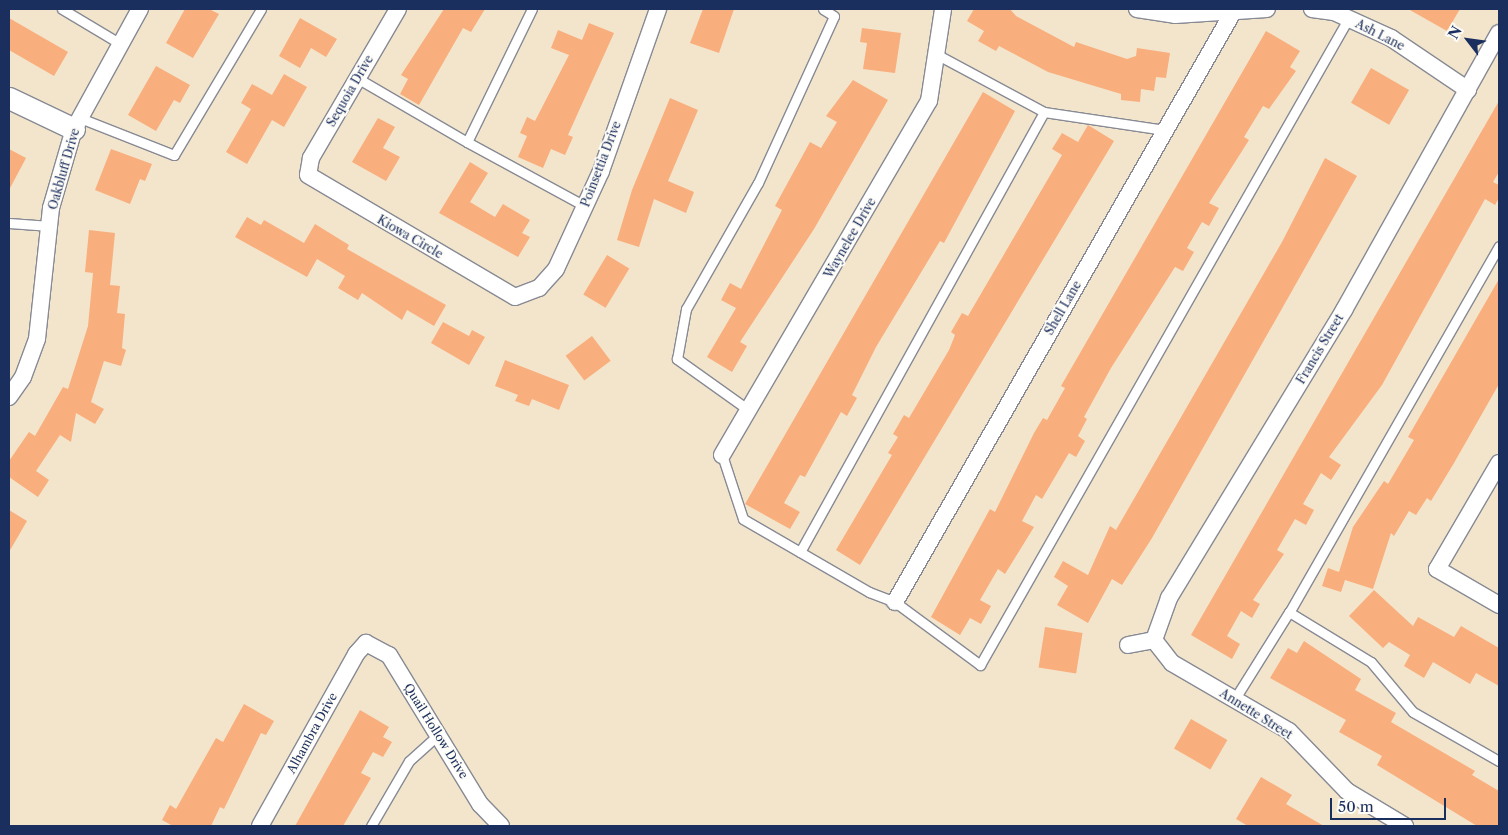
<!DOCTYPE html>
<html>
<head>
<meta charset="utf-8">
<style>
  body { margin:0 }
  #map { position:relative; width:1508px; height:835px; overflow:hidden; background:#f3e5cb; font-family:"Libre Caslon Text",serif }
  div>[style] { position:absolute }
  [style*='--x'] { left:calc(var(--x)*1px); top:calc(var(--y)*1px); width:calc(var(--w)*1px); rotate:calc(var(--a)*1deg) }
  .building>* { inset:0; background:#f9ae7d; transform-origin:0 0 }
  .roads { filter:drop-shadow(1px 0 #878a94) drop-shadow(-1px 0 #878a94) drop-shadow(0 1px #878a94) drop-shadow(0 -1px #878a94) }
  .service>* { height:9px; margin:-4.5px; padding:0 4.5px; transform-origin:4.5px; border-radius:4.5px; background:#fff }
  .minor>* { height:16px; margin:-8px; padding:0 8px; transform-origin:8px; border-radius:8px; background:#fff }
  .tertiary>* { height:21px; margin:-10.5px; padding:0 10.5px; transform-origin:10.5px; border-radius:10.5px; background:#fff }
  span { translate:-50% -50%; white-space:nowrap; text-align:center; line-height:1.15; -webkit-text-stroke:4px #fdfcf7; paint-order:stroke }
  .street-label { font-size:12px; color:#1b2f5e }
  .frame { position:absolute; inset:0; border:10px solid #1b2f5e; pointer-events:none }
  .north { position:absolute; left:1443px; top:15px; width:50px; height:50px; -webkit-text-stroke:4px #fdfcf7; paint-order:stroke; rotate:300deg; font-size:14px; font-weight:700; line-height:20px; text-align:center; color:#1b2f5e }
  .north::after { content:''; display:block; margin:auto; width:18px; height:22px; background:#1b2f5e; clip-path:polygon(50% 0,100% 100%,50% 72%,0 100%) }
  .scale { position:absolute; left:1330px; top:798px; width:116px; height:22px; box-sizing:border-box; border:2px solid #1b2f5e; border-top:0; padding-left:6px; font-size:15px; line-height:18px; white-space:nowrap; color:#1b2f5e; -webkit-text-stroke:4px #fdfcf7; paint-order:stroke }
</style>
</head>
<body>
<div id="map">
  <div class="building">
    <i style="clip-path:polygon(185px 9px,209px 9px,219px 14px,193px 58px,166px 43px)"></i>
    <i style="clip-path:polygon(444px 9px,485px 9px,471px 32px,463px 28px,419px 105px,400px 94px,408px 79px,401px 75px)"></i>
    <i style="clip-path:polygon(703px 9px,734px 9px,719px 53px,690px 43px)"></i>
    <i style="clip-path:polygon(974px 9px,1010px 9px,1016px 16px,1074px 47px,1076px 42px,1127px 59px,1136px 56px,1137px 48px,1170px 53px,1166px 78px,1156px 77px,1154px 91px,1141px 89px,1140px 102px,1121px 100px,1121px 94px,1048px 72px,999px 46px,996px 51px,978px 41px,984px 31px,967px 21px)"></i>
    <i style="clip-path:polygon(1408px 9px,1460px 9px,1447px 31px)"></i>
    <i style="clip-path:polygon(9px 18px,68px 52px,54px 76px,9px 50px)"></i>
    <i style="clip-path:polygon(300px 18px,337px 39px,326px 57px,311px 48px,300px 68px,279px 56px)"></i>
    <i style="clip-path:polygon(589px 23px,614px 33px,568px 135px,573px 137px,565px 155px,551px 149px,543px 168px,518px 157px,527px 136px,520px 133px,527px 117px,535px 121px,569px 55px,551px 48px,558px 30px,582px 40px)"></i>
    <i style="clip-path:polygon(862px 28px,901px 33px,895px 73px,863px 69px,867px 43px,860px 42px)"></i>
    <i style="clip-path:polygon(1266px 31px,1300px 51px,1290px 67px,1296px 71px,1269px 109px,1263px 106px,1244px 137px,1249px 140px,1209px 203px,1219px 208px,1209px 226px,1202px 222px,1187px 248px,1194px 252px,1183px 271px,1175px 267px,1111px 368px,1084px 417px,1087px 419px,1078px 436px,1085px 441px,1076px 457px,1069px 453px,1042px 499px,1036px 495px,1022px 521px,1034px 527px,1005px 574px,998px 569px,980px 600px,991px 606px,981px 624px,970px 618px,960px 635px,931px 617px,990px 509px,995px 512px,1034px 433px,1043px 418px,1047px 420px,1065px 388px,1061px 386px)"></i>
    <i style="clip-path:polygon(156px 66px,190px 85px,180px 103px,174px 100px,156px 131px,128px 115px)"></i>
    <i style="left:1371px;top:68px;width:44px;height:40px;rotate:30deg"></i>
    <i style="clip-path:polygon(284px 74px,307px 87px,284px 127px,272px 120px,247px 164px,226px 152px,251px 109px,241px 103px,252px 84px,272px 95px)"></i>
    <i style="clip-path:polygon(853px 80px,888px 100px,814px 229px,740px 342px,747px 346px,732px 372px,707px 357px,736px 308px,721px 300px,730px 283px,741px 289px,782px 210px,775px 206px,810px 142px,821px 148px,837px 122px,826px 116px)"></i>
    <i style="clip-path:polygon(983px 92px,1015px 111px,944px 243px,940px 241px,876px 347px,852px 395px,857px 398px,847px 416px,841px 412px,805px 477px,800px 475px,784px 503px,800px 512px,790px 529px,745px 504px)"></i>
    <i style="clip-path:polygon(670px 98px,698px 110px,668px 181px,694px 192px,686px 213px,654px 199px,639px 247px,617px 240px,632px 190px)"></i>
    <i style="clip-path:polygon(1499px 101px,1499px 172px,1493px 182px,1499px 185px,1499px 198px,1495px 205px,1485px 199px,1382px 385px,1329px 457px,1341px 465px,1331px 480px,1321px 473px,1303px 504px,1314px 510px,1306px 525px,1295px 519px,1277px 550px,1284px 554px,1253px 600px,1260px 604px,1252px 618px,1241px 611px,1227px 636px,1240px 644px,1232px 659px,1191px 635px)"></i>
    <i style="clip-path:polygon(378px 118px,395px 127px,383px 148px,400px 157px,386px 181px,352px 162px)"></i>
    <i style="clip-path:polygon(1088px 125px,1114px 141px,860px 565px,836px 550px,892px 455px,888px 453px,898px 437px,893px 434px,904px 415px,909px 418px,949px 350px,955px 335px,951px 332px,962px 313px,968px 316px,1062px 155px,1052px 149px,1062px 133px,1078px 142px)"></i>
    <i style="clip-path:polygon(9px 149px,26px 158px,9px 190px)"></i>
    <i style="clip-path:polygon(111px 149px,152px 164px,145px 181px,140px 179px,130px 204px,95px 190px)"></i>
    <i style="clip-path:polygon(1325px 158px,1357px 176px,1152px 538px,1122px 585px,1112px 579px,1088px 623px,1057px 605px,1068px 586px,1054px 577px,1063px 561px,1088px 575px,1110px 526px,1116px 530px,1282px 242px)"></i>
    <i style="clip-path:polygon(470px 162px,488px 173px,470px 202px,495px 217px,503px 204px,530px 220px,522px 233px,530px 237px,518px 257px,439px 213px)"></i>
    <i style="clip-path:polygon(247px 217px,261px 225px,264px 220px,304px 243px,315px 224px,349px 245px,347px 249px,446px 305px,434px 326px,407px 310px,402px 320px,362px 293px,358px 300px,338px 288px,345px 276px,317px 259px,307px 277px,235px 237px)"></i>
    <i style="clip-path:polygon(89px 230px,115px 233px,110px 285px,120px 286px,117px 313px,125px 314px,122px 348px,126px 350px,121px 366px,104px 361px,91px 402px,104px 409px,95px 424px,76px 413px,71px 442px,60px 435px,36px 471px,49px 480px,38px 497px,9px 477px,9px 461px,29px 432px,35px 436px,63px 387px,68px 389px,88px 326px,93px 273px,85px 272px)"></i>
    <i style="left:607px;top:255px;width:26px;height:46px;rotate:31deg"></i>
    <i style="clip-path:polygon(1499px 279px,1499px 384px,1454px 463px,1431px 501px,1427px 498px,1416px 515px,1409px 511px,1394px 536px,1391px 533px,1373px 589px,1345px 580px,1341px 592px,1322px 586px,1328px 568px,1339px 572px,1353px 527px,1384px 481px,1388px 484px,1414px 440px,1408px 437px)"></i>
    <i style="clip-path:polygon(443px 322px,469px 336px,472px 330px,485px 337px,469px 365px,431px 343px)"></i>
    <i style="left:592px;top:336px;width:31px;height:33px;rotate:53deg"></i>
    <i style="clip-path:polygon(505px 360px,569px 385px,559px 410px,532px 399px,529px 406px,515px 401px,518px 395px,495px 386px)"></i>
    <i style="clip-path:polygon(9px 510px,27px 521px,9px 552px)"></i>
    <i style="clip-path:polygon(1374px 590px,1413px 626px,1418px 617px,1454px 637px,1461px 626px,1499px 648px,1499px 686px,1476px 673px,1470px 684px,1433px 662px,1424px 678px,1404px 666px,1410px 655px,1389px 642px,1383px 648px,1349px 616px)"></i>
    <i style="left:1045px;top:627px;width:38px;height:41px;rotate:9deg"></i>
    <i style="clip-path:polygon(1304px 641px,1361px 679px,1355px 690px,1396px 713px,1391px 722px,1475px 771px,1472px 775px,1499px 791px,1499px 826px,1477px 826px,1377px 765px,1382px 756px,1339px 732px,1346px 720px,1270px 678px,1288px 648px,1297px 653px)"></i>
    <i style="clip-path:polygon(244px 704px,274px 721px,266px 735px,261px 733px,224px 809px,220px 807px,211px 826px,173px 826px,162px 820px,170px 805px,176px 809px,216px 738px,223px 742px)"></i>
    <i style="clip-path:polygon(360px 710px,389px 727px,383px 737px,392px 742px,383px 757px,373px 752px,361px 773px,371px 778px,343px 826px,295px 826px)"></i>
    <i style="left:1191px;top:719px;width:42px;height:34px;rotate:30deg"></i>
    <i style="clip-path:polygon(1261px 777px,1292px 795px,1286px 804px,1324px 826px,1248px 826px,1236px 819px)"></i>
  </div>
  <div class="roads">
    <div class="service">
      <i style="--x:62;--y:9;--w:66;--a:30.8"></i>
      <i style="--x:936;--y:54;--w:123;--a:28.2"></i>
      <i style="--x:1044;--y:112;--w:122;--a:8.5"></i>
      <i style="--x:357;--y:78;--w:127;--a:30.2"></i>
      <i style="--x:467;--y:142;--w:148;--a:-64"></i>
      <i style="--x:80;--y:118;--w:101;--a:21.5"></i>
      <i style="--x:174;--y:155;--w:170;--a:-59.2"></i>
      <i style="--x:467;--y:142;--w:134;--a:28.5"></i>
      <i style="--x:9;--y:223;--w:41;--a:4.2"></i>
      <i style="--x:1499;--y:246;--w:422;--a:119.8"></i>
      <i style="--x:1289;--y:612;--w:96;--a:31.4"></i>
      <i style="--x:1371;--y:662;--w:65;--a:50"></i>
      <i style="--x:1413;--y:712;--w:99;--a:29.7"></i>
      <i style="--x:750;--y:411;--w:90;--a:-144.5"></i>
      <i style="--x:677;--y:359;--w:51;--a:-79.8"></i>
      <i style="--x:686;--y:309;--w:145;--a:-60.3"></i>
      <i style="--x:758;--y:183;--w:183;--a:-65.5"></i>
      <i style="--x:834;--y:16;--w:13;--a:-148"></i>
      <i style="--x:722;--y:455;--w:67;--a:71.8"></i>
      <i style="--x:743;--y:519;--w:146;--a:30.1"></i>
      <i style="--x:869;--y:592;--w:28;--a:21"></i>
      <i style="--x:895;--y:602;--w:106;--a:36.5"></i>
      <i style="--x:980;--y:665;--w:743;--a:-60.33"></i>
      <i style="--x:800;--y:552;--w:503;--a:-60.99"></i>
      <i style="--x:1234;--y:700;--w:104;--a:-58"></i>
      <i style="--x:371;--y:826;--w:75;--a:-59.7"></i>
      <i style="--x:409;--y:761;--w:40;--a:-42"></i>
    </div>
    <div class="minor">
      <i style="--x:398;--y:9;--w:173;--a:120.3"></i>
      <i style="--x:311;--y:158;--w:17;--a:100"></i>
      <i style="--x:308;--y:175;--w:240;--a:30.5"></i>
      <i style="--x:515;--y:297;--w:26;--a:-21"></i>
      <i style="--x:539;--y:288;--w:25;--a:-48"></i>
      <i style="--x:556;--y:269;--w:108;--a:-65.3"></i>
      <i style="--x:601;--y:171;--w:172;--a:-70.6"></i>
      <i style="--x:1137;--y:9;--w:38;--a:9"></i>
      <i style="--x:1175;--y:15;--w:92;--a:-3.7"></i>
      <i style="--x:1312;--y:9;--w:22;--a:8"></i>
      <i style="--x:1334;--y:12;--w:63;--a:24.5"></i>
      <i style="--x:1391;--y:38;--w:93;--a:34"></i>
      <i style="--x:9;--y:397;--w:24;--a:-55"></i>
      <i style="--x:23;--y:377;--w:40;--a:-69.8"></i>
      <i style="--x:37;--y:339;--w:132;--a:-83.9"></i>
      <i style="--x:51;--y:208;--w:82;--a:-73.8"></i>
      <i style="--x:74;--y:129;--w:137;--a:-61.2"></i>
      <i style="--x:722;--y:455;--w:410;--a:-59.7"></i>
      <i style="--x:929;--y:101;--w:93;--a:-81.3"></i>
      <i style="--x:1499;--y:463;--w:123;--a:120.3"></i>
      <i style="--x:1437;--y:569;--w:72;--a:30.1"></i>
      <i style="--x:895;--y:602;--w:678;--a:-60.18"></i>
      <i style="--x:1154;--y:640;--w:29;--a:52"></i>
      <i style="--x:1172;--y:663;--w:135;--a:30.2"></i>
      <i style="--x:1289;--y:731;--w:83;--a:46"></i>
      <i style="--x:1347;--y:791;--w:68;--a:31.1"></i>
      <i style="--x:1128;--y:645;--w:26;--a:-11"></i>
      <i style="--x:1154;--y:640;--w:45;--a:-70.3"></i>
      <i style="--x:1169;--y:598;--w:337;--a:-58.7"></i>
      <i style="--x:1344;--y:310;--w:317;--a:-60.8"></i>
      <i style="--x:260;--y:826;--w:197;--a:-60.8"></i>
      <i style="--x:356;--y:654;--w:15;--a:-48"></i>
      <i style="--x:366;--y:643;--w:26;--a:28"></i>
      <i style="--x:389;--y:655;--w:175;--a:58.6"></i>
      <i style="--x:480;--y:804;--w:30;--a:46"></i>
    </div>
    <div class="tertiary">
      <i style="--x:9;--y:98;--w:72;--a:25.5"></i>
    </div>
  </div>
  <div class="street-label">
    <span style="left:1380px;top:35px;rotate:27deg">Ash Lane</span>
    <span style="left:350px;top:91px;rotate:-60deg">Sequoia Drive</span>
    <span style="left:601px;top:164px;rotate:-69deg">Poinsettia Drive</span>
    <span style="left:64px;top:169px;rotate:-74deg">Oakbluff Drive</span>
    <span style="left:410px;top:237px;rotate:30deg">Kiowa Circle</span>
    <span style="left:850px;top:238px;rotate:-60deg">Waynelee Drive</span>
    <span style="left:1063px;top:308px;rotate:-60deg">Shell Lane</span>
    <span style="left:1320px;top:349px;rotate:-59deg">Francis Street</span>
    <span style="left:1256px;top:714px;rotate:32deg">Annette Street</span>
    <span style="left:436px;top:731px;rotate:58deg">Quail Hollow Drive</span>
    <span style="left:312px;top:733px;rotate:-61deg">Alhambra Drive</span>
  </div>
  <div class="frame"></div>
  <div class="north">N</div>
  <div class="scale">50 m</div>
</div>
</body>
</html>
